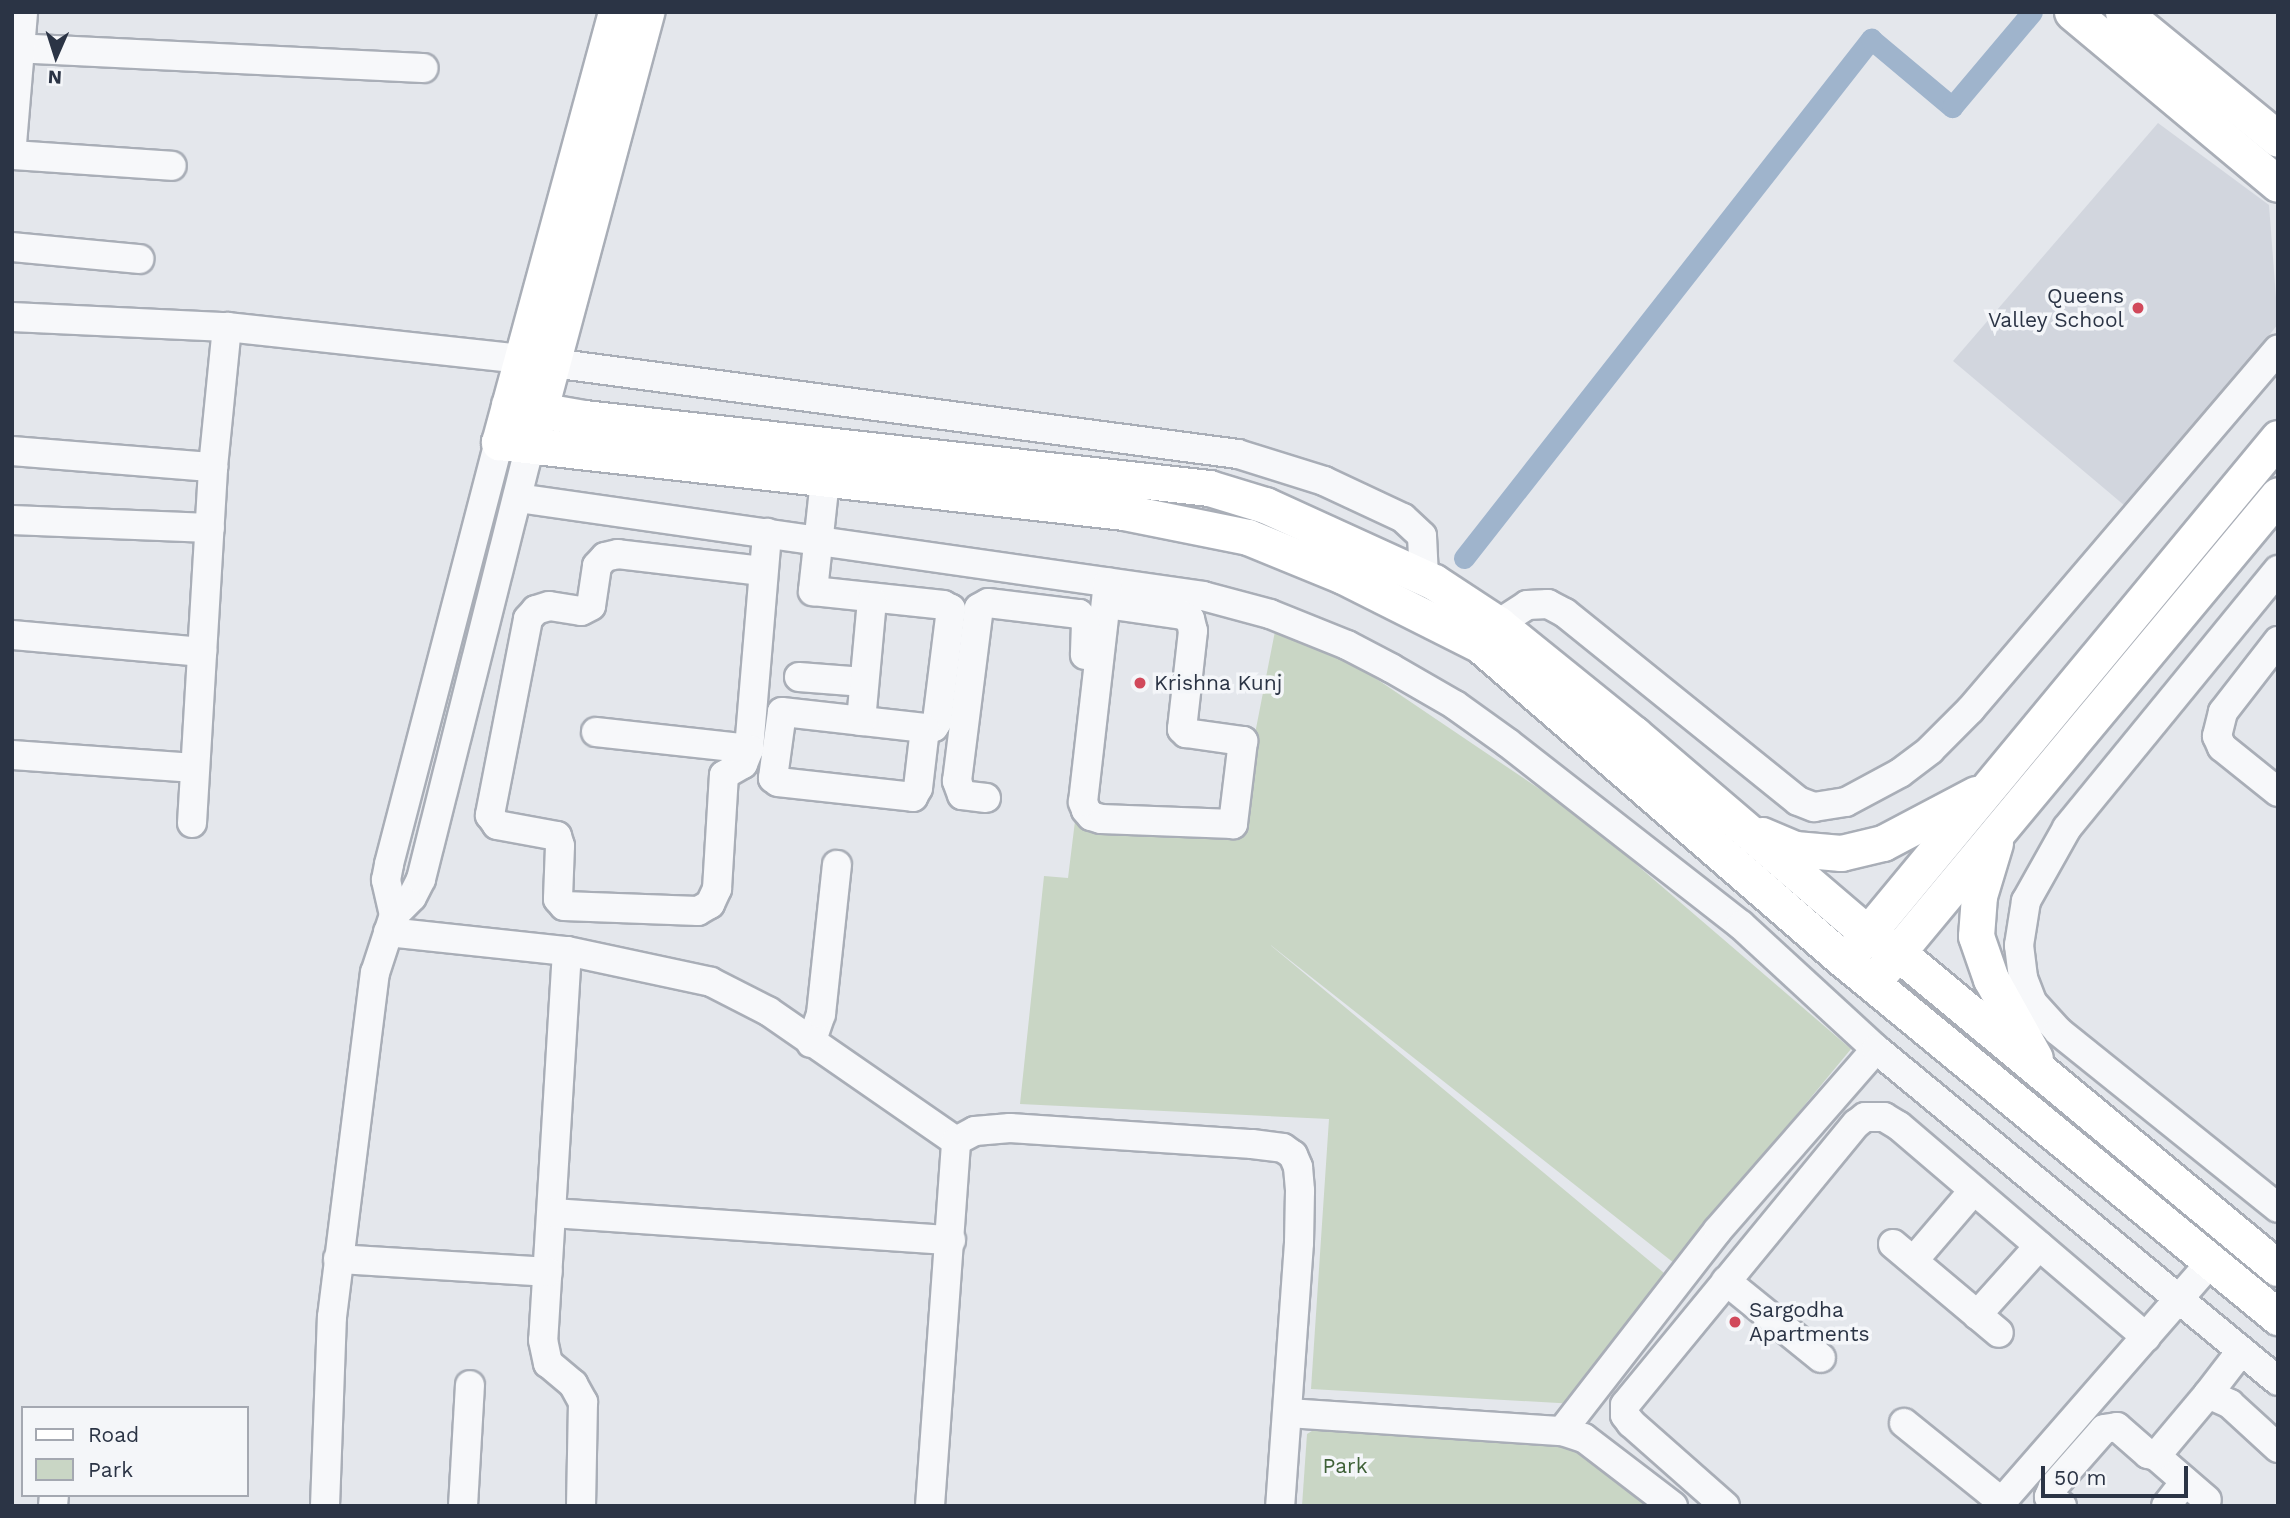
<!DOCTYPE html>
<html>
<head>
<meta charset="utf-8">
<style>
  body { margin:0 }
  #map { position:relative; width:2290px; height:1518px; overflow:hidden; background:#e4e7ec; font-family:"Work Sans",sans-serif }
  div>[style] { position:absolute }
  [style*='--x'] { left:calc(var(--x)*1px); top:calc(var(--y)*1px); width:calc(var(--w)*1px); rotate:calc(var(--a)*1deg) }
  .built>* { inset:0; background:#d2d6de }
  .green>* { inset:0; background:#c9d6c5 }
  .canal>* { height:21px; margin:-10.5px; padding:0 10.5px; transform-origin:10.5px; border-radius:10.5px; background:#9fb4cc }
  .roads { filter:drop-shadow(2px 0 #a9aeb7) drop-shadow(-2px 0 #a9aeb7) drop-shadow(0 2px #a9aeb7) drop-shadow(0 -2px #a9aeb7) }
  .minor>* { height:28px; margin:-14px; padding:0 14px; transform-origin:14px; border-radius:14px; background:#f7f8fa }
  .major>* { height:35px; margin:-17.5px; padding:0 17.5px; transform-origin:17.5px; border-radius:17.5px; background:#fff }
  .dots>* { width:19px; height:19px; translate:-50% -50%; box-sizing:border-box; border:4px solid #f4f6f9; border-radius:50% }
  span { translate:-50% -50%; white-space:nowrap; text-align:center; line-height:1.15; -webkit-text-stroke:7px #f4f6f9; paint-order:stroke }
  .poi-label { font-size:21px; color:#2b3445 }
  .right { translate:-100% -50%; text-align:right }
  .left { translate:0 -50%; text-align:left }
  .park-label { font-size:21px; color:#3f6138 }
  .frame { position:absolute; inset:0; border:14px solid #2b3445; pointer-events:none }
  .legend { position:absolute; left:21px; top:1406px; width:228px; height:91px; box-sizing:border-box; background:#f4f6f9; border:2px solid #a4a8b1; margin:0; padding:9px 12px; list-style:none; font-size:21px; color:#2b3445 }
  .legend li { display:flex; align-items:center; gap:14px; height:35px }
  .legend b { width:35px; border:2px solid #a4a8b1 }
  .north { position:absolute; left:21px; top:21px; width:70px; height:70px; -webkit-text-stroke:5px #f4f6f9; paint-order:stroke; rotate:183deg; font-size:19px; font-weight:700; line-height:28px; text-align:center; color:#2b3445 }
  .north::after { content:''; display:block; margin:auto; width:24px; height:32px; background:#2b3445; clip-path:polygon(50% 0,100% 100%,50% 72%,0 100%) }
  .scale { position:absolute; left:2041px; top:1466px; width:147px; height:32px; box-sizing:border-box; border:4px solid #2b3445; border-top:0; padding-left:9px; font-size:21px; line-height:24px; white-space:nowrap; color:#2b3445; -webkit-text-stroke:5px #f4f6f9; paint-order:stroke }
</style>
</head>
<body>
<div id="map">
  <div class="built">
    <i style="clip-path:polygon(2158px 123px,2269px 205px,2278px 324px,2131px 511px,1953px 361px)"></i>
  </div>
  <div class="green">
    <i style="clip-path:polygon(1277px 621px,1350px 661px,1581px 817px,1851px 1049px,1674px 1263px,1268px 943px,1688px 1293px,1593px 1405px,1311px 1389px,1329px 1119px,1020px 1104px,1044px 876px,1068px 878px,1075px 821px,1236px 831px)"></i>
    <i style="clip-path:polygon(1320px 1426px,1569px 1442px,1653px 1506px,1302px 1506px,1307px 1434px)"></i>
  </div>
  <div class="canal">
    <i style="--x:1464;--y:558;--w:660;--a:-51.9"></i>
    <i style="--x:1871;--y:39;--w:106;--a:40"></i>
    <i style="--x:1952;--y:107;--w:124;--a:-49.9"></i>
  </div>
  <div class="roads">
    <div class="minor">
      <i style="--x:12;--y:48;--w:412;--a:2.8"></i>
      <i style="--x:12;--y:144;--w:132;--a:-85.2"></i>
      <i style="--x:12;--y:155;--w:160;--a:3.9"></i>
      <i style="--x:12;--y:247;--w:128;--a:5.4"></i>
      <i style="--x:12;--y:317;--w:215;--a:2.7"></i>
      <i style="--x:227;--y:327;--w:297;--a:6.2"></i>
      <i style="--x:522;--y:359;--w:722;--a:7.56"></i>
      <i style="--x:1238;--y:454;--w:90;--a:17.4"></i>
      <i style="--x:1324;--y:481;--w:87;--a:25.1"></i>
      <i style="--x:1403;--y:518;--w:26;--a:43"></i>
      <i style="--x:1422;--y:536;--w:41;--a:87.2"></i>
      <i style="--x:12;--y:451;--w:202;--a:4.6"></i>
      <i style="--x:825;--y:480;--w:112;--a:96.2"></i>
      <i style="--x:813;--y:591;--w:131;--a:6.1"></i>
      <i style="--x:943;--y:605;--w:9;--a:27"></i>
      <i style="--x:951;--y:609;--w:114;--a:97.1"></i>
      <i style="--x:937;--y:722;--w:6;--a:121"></i>
      <i style="--x:934;--y:727;--w:9;--a:174"></i>
      <i style="--x:925;--y:728;--w:144;--a:-173.6"></i>
      <i style="--x:782;--y:712;--w:67;--a:97.8"></i>
      <i style="--x:773;--y:778;--w:6;--a:39"></i>
      <i style="--x:778;--y:782;--w:136;--a:6.3"></i>
      <i style="--x:913;--y:797;--w:10;--a:-61"></i>
      <i style="--x:918;--y:788;--w:60;--a:-83.3"></i>
      <i style="--x:518;--y:498;--w:692;--a:8.14"></i>
      <i style="--x:1203;--y:596;--w:69;--a:15"></i>
      <i style="--x:1270;--y:614;--w:83;--a:21.9"></i>
      <i style="--x:1347;--y:645;--w:50;--a:27.6"></i>
      <i style="--x:1391;--y:668;--w:74;--a:30"></i>
      <i style="--x:1455;--y:705;--w:65;--a:35.6"></i>
      <i style="--x:1508;--y:743;--w:296;--a:38"></i>
      <i style="--x:1741;--y:925;--w:183;--a:42.6"></i>
      <i style="--x:12;--y:520;--w:198;--a:2.3"></i>
      <i style="--x:2278;--y:570;--w:333;--a:129.3"></i>
      <i style="--x:2067;--y:828;--w:84;--a:119.3"></i>
      <i style="--x:2026;--y:901;--w:45;--a:99"></i>
      <i style="--x:2019;--y:945;--w:33;--a:83"></i>
      <i style="--x:2023;--y:978;--w:26;--a:69"></i>
      <i style="--x:2032;--y:1002;--w:39;--a:48"></i>
      <i style="--x:2058;--y:1031;--w:282;--a:38.8"></i>
      <i style="--x:762;--y:571;--w:145;--a:-173.3"></i>
      <i style="--x:618;--y:554;--w:13;--a:167"></i>
      <i style="--x:605;--y:557;--w:12;--a:132"></i>
      <i style="--x:597;--y:566;--w:40;--a:98.5"></i>
      <i style="--x:591;--y:606;--w:11;--a:153"></i>
      <i style="--x:581;--y:611;--w:32;--a:-171"></i>
      <i style="--x:549;--y:606;--w:14;--a:163"></i>
      <i style="--x:536;--y:610;--w:12;--a:132"></i>
      <i style="--x:528;--y:619;--w:200;--a:101"></i>
      <i style="--x:490;--y:815;--w:12;--a:55"></i>
      <i style="--x:497;--y:825;--w:61;--a:10.4"></i>
      <i style="--x:557;--y:836;--w:10;--a:73"></i>
      <i style="--x:560;--y:846;--w:53;--a:92.2"></i>
      <i style="--x:558;--y:899;--w:9;--a:49"></i>
      <i style="--x:564;--y:906;--w:134;--a:2.1"></i>
      <i style="--x:698;--y:911;--w:14;--a:-30"></i>
      <i style="--x:710;--y:904;--w:17;--a:-65"></i>
      <i style="--x:717;--y:889;--w:114;--a:-86.5"></i>
      <i style="--x:724;--y:775;--w:22;--a:-30"></i>
      <i style="--x:743;--y:764;--w:16;--a:-68"></i>
      <i style="--x:749;--y:749;--w:217;--a:-85.2"></i>
      <i style="--x:1106;--y:604;--w:77;--a:8.2"></i>
      <i style="--x:1182;--y:615;--w:9;--a:27"></i>
      <i style="--x:1190;--y:619;--w:12;--a:76"></i>
      <i style="--x:1193;--y:631;--w:99;--a:96.4"></i>
      <i style="--x:1182;--y:729;--w:6;--a:45"></i>
      <i style="--x:1186;--y:733;--w:58;--a:8"></i>
      <i style="--x:1243;--y:741;--w:84;--a:96.9"></i>
      <i style="--x:1233;--y:824;--w:132;--a:-177.8"></i>
      <i style="--x:1101;--y:819;--w:10;--a:-163"></i>
      <i style="--x:1091;--y:816;--w:8;--a:-130"></i>
      <i style="--x:1086;--y:810;--w:9;--a:-111"></i>
      <i style="--x:1083;--y:802;--w:221;--a:-83.5"></i>
      <i style="--x:1498;--y:624;--w:35;--a:-33"></i>
      <i style="--x:1527;--y:605;--w:21;--a:-3"></i>
      <i style="--x:1548;--y:604;--w:19;--a:28"></i>
      <i style="--x:1565;--y:613;--w:299;--a:38.9"></i>
      <i style="--x:1798;--y:801;--w:17;--a:21"></i>
      <i style="--x:1814;--y:807;--w:32;--a:-9"></i>
      <i style="--x:1846;--y:802;--w:61;--a:-28.2"></i>
      <i style="--x:1900;--y:773;--w:38;--a:-37"></i>
      <i style="--x:1930;--y:750;--w:57;--a:-45"></i>
      <i style="--x:1970;--y:710;--w:474;--a:-49.5"></i>
      <i style="--x:12;--y:635;--w:191;--a:5.1"></i>
      <i style="--x:2278;--y:641;--w:90;--a:127.8"></i>
      <i style="--x:2223;--y:712;--w:25;--a:104"></i>
      <i style="--x:2217;--y:736;--w:12;--a:66"></i>
      <i style="--x:2222;--y:747;--w:72;--a:38.8"></i>
      <i style="--x:799;--y:677;--w:65;--a:4.4"></i>
      <i style="--x:861;--y:721;--w:121;--a:-84.8"></i>
      <i style="--x:596;--y:732;--w:154;--a:6.3"></i>
      <i style="--x:12;--y:755;--w:183;--a:4.1"></i>
      <i style="--x:986;--y:798;--w:24;--a:-173"></i>
      <i style="--x:962;--y:795;--w:15;--a:-110"></i>
      <i style="--x:957;--y:781;--w:174;--a:-82.8"></i>
      <i style="--x:979;--y:608;--w:10;--a:-29"></i>
      <i style="--x:988;--y:603;--w:92;--a:6.9"></i>
      <i style="--x:1079;--y:614;--w:11;--a:52"></i>
      <i style="--x:1086;--y:623;--w:32;--a:92"></i>
      <i style="--x:192;--y:823;--w:357;--a:-86.6"></i>
      <i style="--x:213;--y:467;--w:141;--a:-84.3"></i>
      <i style="--x:394;--y:915;--w:36;--a:-103"></i>
      <i style="--x:386;--y:880;--w:16;--a:-79"></i>
      <i style="--x:389;--y:864;--w:436;--a:-75.4"></i>
      <i style="--x:388;--y:932;--w:180;--a:6.1"></i>
      <i style="--x:567;--y:951;--w:147;--a:12.1"></i>
      <i style="--x:711;--y:982;--w:64;--a:27"></i>
      <i style="--x:768;--y:1011;--w:229;--a:34.7"></i>
      <i style="--x:567;--y:951;--w:390;--a:93.5"></i>
      <i style="--x:543;--y:1340;--w:24;--a:78"></i>
      <i style="--x:548;--y:1363;--w:33;--a:40"></i>
      <i style="--x:573;--y:1384;--w:21;--a:61"></i>
      <i style="--x:583;--y:1402;--w:104;--a:91.1"></i>
      <i style="--x:811;--y:1043;--w:31;--a:-71"></i>
      <i style="--x:821;--y:1014;--w:150;--a:-83.9"></i>
      <i style="--x:552;--y:1213;--w:400;--a:3.9"></i>
      <i style="--x:1893;--y:1244;--w:138;--a:40"></i>
      <i style="--x:338;--y:1259;--w:210;--a:3.5"></i>
      <i style="--x:1914;--y:1260;--w:92;--a:-49.4"></i>
      <i style="--x:1726;--y:1281;--w:122;--a:39"></i>
      <i style="--x:1977;--y:1315;--w:93;--a:-48.1"></i>
      <i style="--x:2208;--y:1394;--w:54;--a:-52.5"></i>
      <i style="--x:1288;--y:1413;--w:275;--a:3.8"></i>
      <i style="--x:1562;--y:1431;--w:23;--a:18"></i>
      <i style="--x:1584;--y:1438;--w:112;--a:37.4"></i>
      <i style="--x:1904;--y:1423;--w:126;--a:38.9"></i>
      <i style="--x:1562;--y:1431;--w:254;--a:-52.2"></i>
      <i style="--x:1718;--y:1230;--w:240;--a:-48.9"></i>
      <i style="--x:1876;--y:1049;--w:521;--a:39.55"></i>
      <i style="--x:2156;--y:1456;--w:67;--a:40.8"></i>
      <i style="--x:53;--y:1506;--w:11;--a:-85"></i>
      <i style="--x:325;--y:1506;--w:189;--a:-87.9"></i>
      <i style="--x:332;--y:1317;--w:347;--a:-82.9"></i>
      <i style="--x:375;--y:973;--w:61;--a:-71.9"></i>
      <i style="--x:394;--y:915;--w:25;--a:-45"></i>
      <i style="--x:412;--y:897;--w:20;--a:-63"></i>
      <i style="--x:421;--y:879;--w:447;--a:-75.9"></i>
      <i style="--x:463;--y:1506;--w:121;--a:-86.7"></i>
      <i style="--x:930;--y:1506;--w:366;--a:-85.9"></i>
      <i style="--x:956;--y:1141;--w:21;--a:-28"></i>
      <i style="--x:975;--y:1131;--w:35;--a:-5"></i>
      <i style="--x:1010;--y:1128;--w:243;--a:3.8"></i>
      <i style="--x:1252;--y:1144;--w:31;--a:7"></i>
      <i style="--x:1283;--y:1148;--w:12;--a:35"></i>
      <i style="--x:1293;--y:1155;--w:13;--a:67"></i>
      <i style="--x:1298;--y:1167;--w:24;--a:85"></i>
      <i style="--x:1300;--y:1191;--w:52;--a:91.1"></i>
      <i style="--x:1299;--y:1243;--w:264;--a:94.1"></i>
      <i style="--x:1725;--y:1506;--w:125;--a:-138.6"></i>
      <i style="--x:1631;--y:1423;--w:10;--a:-127"></i>
      <i style="--x:1625;--y:1415;--w:10;--a:-90"></i>
      <i style="--x:1625;--y:1405;--w:364;--a:-50.6"></i>
      <i style="--x:1856;--y:1124;--w:11;--a:-38"></i>
      <i style="--x:1865;--y:1117;--w:19;--a:0"></i>
      <i style="--x:1884;--y:1117;--w:17;--a:31"></i>
      <i style="--x:1899;--y:1126;--w:325;--a:40.5"></i>
      <i style="--x:1998;--y:1506;--w:324;--a:-48.9"></i>
      <i style="--x:2062;--y:1506;--w:16;--a:-145"></i>
      <i style="--x:2049;--y:1497;--w:11;--a:-68"></i>
      <i style="--x:2053;--y:1487;--w:77;--a:-48.7"></i>
      <i style="--x:2104;--y:1429;--w:13;--a:-9"></i>
      <i style="--x:2117;--y:1427;--w:41;--a:41.1"></i>
      <i style="--x:2148;--y:1454;--w:8;--a:14"></i>
      <i style="--x:2156;--y:1456;--w:81;--a:-50"></i>
      <i style="--x:2208;--y:1394;--w:24;--a:24"></i>
      <i style="--x:2230;--y:1404;--w:65;--a:42.5"></i>
      <i style="--x:2166;--y:1506;--w:31;--a:-52"></i>
    </div>
    <div class="major">
      <i style="--x:616;--y:12;--w:446;--a:105.2"></i>
      <i style="--x:499;--y:442;--w:629;--a:6.39"></i>
      <i style="--x:1124;--y:512;--w:126;--a:11.4"></i>
      <i style="--x:1248;--y:537;--w:103;--a:22.3"></i>
      <i style="--x:1343;--y:576;--w:153;--a:26.7"></i>
      <i style="--x:1480;--y:645;--w:483;--a:40.9"></i>
      <i style="--x:1845;--y:961;--w:561;--a:39.43"></i>
      <i style="--x:2072;--y:12;--w:268;--a:39.9"></i>
      <i style="--x:2123;--y:12;--w:200;--a:39.3"></i>
      <i style="--x:509;--y:405;--w:76;--a:9.8"></i>
      <i style="--x:584;--y:418;--w:629;--a:6.39"></i>
      <i style="--x:1209;--y:488;--w:59;--a:16.9"></i>
      <i style="--x:1265;--y:505;--w:186;--a:24.5"></i>
      <i style="--x:1434;--y:582;--w:77;--a:33.3"></i>
      <i style="--x:1498;--y:624;--w:175;--a:39"></i>
      <i style="--x:1634;--y:734;--w:306;--a:40.5"></i>
      <i style="--x:1867;--y:933;--w:36;--a:32"></i>
      <i style="--x:1897;--y:952;--w:495;--a:39.7"></i>
      <i style="--x:534;--y:431;--w:434;--a:-75"></i>
      <i style="--x:1762;--y:835;--w:36;--a:23"></i>
      <i style="--x:1795;--y:849;--w:46;--a:5"></i>
      <i style="--x:1841;--y:853;--w:43;--a:-13.4"></i>
      <i style="--x:1883;--y:843;--w:105;--a:-27.8"></i>
      <i style="--x:1995;--y:843;--w:55;--a:106.8"></i>
      <i style="--x:1979;--y:896;--w:40;--a:94.3"></i>
      <i style="--x:1976;--y:936;--w:46;--a:70.8"></i>
      <i style="--x:1991;--y:979;--w:90;--a:60.9"></i>
      <i style="--x:1854;--y:950;--w:665;--a:-50.37"></i>
      <i style="--x:1882;--y:971;--w:619;--a:-50.24"></i>
    </div>
  </div>
  <div class="dots">
    <i style="left:2138px;top:308px;background:#d1495b"></i>
    <i style="left:1140px;top:683px;background:#d1495b"></i>
    <i style="left:1735px;top:1322px;background:#d1495b"></i>
  </div>
  <div class="poi-label">
    <span class="right" style="left:2124px;top:308px">Queens<br>Valley School</span>
    <span class="left" style="left:1154px;top:683px">Krishna Kunj</span>
    <span class="left" style="left:1749px;top:1322px">Sargodha<br>Apartments</span>
  </div>
  <div class="park-label">
    <span style="left:1345px;top:1466px">Park</span>
  </div>
  <div class="frame"></div>
  <ul class="legend">
  <li><b style="height:9px;background:#fff"></b>Road</li>
  <li><b style="height:19px;background:#c9d6c5"></b>Park</li>
  </ul>
  <div class="north">N</div>
  <div class="scale">50 m</div>
</div>
</body>
</html>
